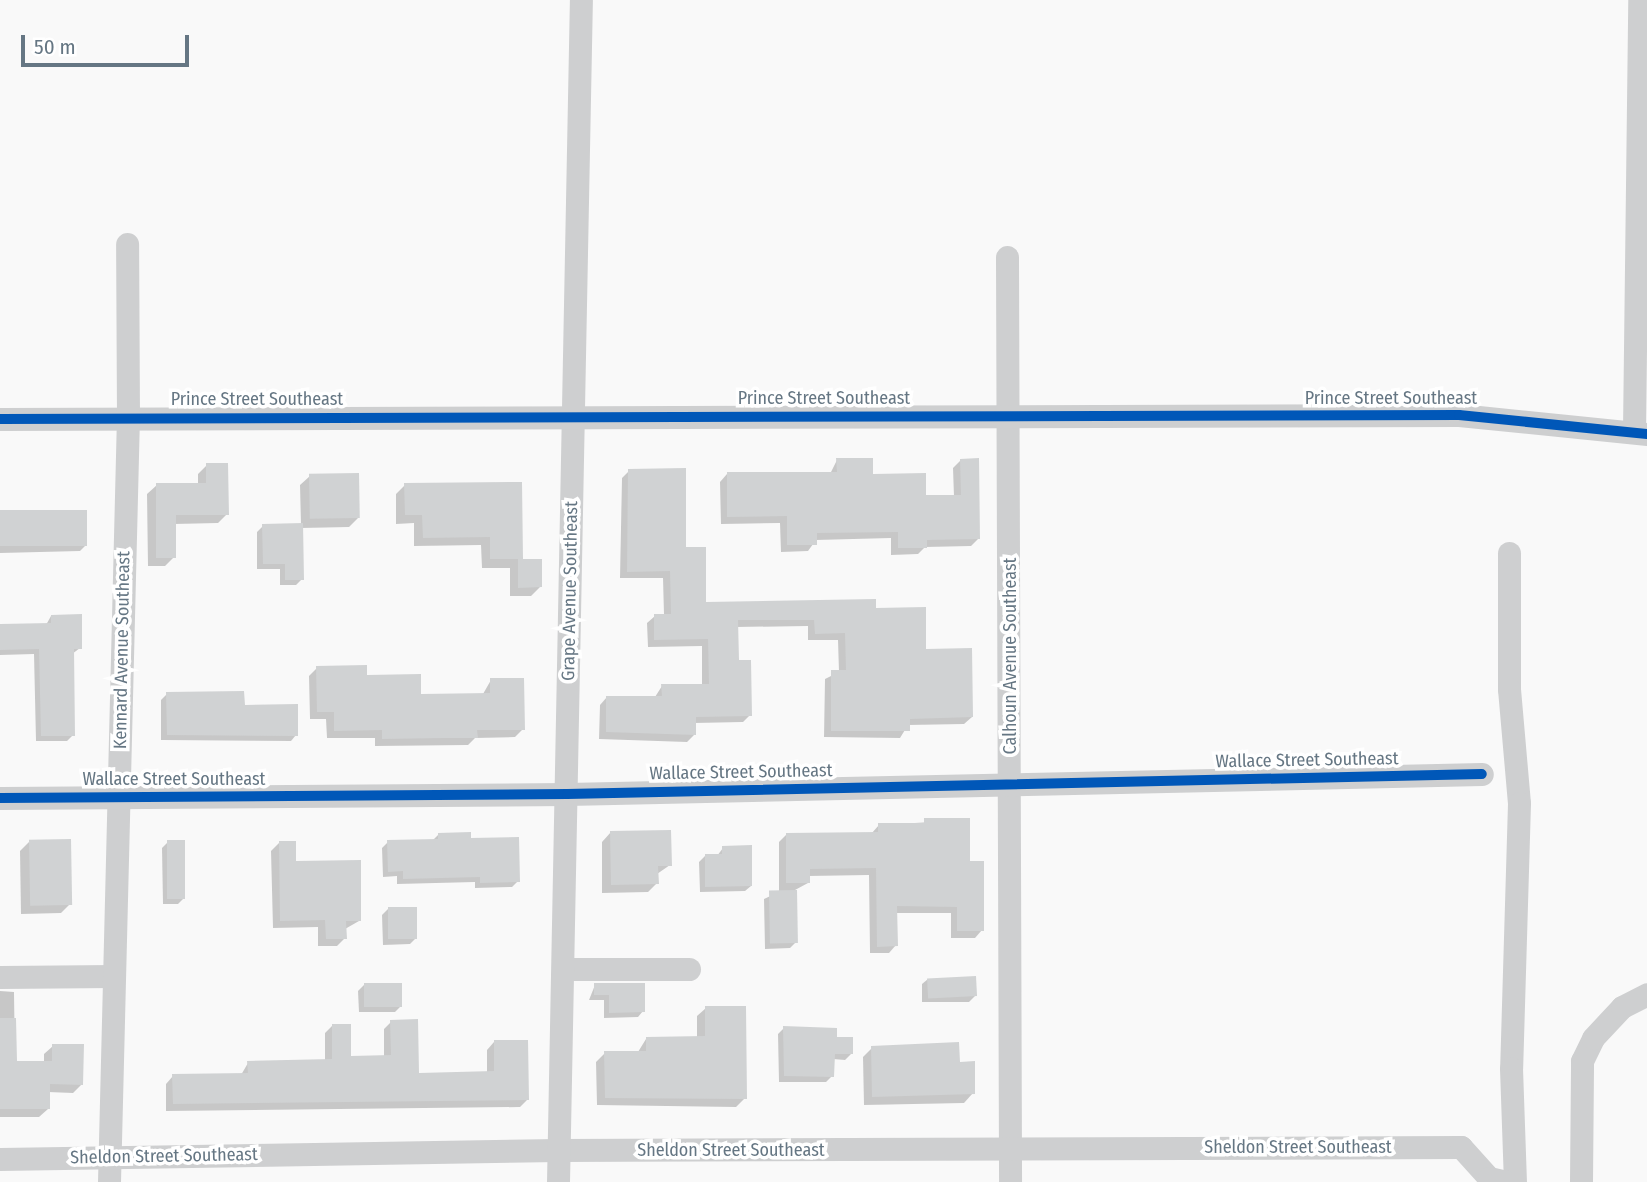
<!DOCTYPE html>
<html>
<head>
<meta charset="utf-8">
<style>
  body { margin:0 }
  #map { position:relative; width:1647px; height:1182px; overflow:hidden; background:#f9f9f9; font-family:"Fira Sans Condensed",sans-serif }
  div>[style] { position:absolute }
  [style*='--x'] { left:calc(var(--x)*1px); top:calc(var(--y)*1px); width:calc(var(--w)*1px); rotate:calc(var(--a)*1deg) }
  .shadow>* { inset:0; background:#0003 }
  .building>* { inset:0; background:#d0d2d3; transform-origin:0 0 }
  .minor>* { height:23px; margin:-11.5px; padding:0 11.5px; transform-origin:11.5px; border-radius:11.5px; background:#cecfd0 }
  .cycleway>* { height:10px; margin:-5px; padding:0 5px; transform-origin:5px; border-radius:5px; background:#0057b8 }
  span { translate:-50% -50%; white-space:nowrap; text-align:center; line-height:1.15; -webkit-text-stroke:7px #fff; paint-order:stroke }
  .street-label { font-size:18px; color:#657683 }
  .scale { position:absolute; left:21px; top:35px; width:168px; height:32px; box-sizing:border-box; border:4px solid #657683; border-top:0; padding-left:9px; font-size:21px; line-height:24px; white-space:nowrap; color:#657683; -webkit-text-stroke:5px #fff; paint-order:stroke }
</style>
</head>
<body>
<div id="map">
  <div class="shadow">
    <i style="clip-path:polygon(837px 460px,925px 497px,954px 497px,953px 468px,961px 460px,978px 539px,971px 546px,925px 547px,918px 554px,891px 555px,891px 538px,816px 540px,808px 551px,781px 552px,780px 523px,721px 524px,720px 482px,727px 474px,830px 474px)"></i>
    <i style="clip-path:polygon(207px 465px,227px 514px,218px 523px,174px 524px,174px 557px,165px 566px,148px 566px,147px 494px,157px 485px,198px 485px,198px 474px)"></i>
    <i style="clip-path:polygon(629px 471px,684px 549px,704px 603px,874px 609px,925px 650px,972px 717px,964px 724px,908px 725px,900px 738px,824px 737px,825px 679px,839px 672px,838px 640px,808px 640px,808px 626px,736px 627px,737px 662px,750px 715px,743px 722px,694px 723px,694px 735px,687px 742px,599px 739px,600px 705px,607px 697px,655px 697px,662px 686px,702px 685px,702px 646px,648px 647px,647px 623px,655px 616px,664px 615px,663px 578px,620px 578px,622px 478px)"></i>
    <i style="clip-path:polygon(310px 476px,358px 518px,349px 527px,301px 528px,302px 579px,296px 585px,280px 585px,280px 569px,257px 569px,257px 532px,263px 526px,301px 525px,300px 485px)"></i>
    <i style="clip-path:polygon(520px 484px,521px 561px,540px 587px,531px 596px,510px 596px,510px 568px,482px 568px,481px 545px,414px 546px,414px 523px,396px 524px,396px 494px,405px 485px)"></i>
    <i style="clip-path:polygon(0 513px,86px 545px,80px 551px,0 553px)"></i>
    <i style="clip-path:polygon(51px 616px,80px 648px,72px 654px,73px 735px,67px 741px,36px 741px,34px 654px,0 655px,0 625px,46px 625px)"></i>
    <i style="clip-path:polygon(317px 668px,365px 677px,420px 696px,483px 694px,491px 680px,523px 729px,515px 737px,475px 738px,468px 745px,375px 746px,375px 738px,327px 738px,326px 719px,310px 719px,309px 676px)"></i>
    <i style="clip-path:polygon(167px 694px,243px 707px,296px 735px,291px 741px,161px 740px,161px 700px)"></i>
    <i style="clip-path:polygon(968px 820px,968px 863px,982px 930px,975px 938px,951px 938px,951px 913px,896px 913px,896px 945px,889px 953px,870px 953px,869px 875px,808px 876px,808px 883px,795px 890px,796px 942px,790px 948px,765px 949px,764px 899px,779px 892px,779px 842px,787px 834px,871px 834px,879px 825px)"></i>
    <i style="clip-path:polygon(611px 832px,670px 865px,657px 874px,657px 883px,648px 892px,602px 893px,602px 842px)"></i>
    <i style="clip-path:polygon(439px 834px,469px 840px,518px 881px,512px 887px,475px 888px,475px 882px,397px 884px,397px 876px,383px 877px,382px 848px,388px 842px,432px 841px)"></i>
    <i style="clip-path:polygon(29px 842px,70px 904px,61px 913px,21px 914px,20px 851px)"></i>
    <i style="clip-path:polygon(168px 842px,184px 898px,178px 904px,163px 904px,162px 848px)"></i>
    <i style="clip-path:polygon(279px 843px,294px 863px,359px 921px,345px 929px,345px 938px,337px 946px,318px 946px,318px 927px,273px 928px,271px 851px)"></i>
    <i style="clip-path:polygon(723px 848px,751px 886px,745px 891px,700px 892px,699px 862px,705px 856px,717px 856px)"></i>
    <i style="clip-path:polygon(388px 909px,416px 938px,410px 944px,383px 945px,382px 915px)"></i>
    <i style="clip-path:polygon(928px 979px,975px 996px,969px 1002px,922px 1002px,922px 984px)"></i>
    <i style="clip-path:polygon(364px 985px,401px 1006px,395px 1012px,359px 1012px,358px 991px)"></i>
    <i style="clip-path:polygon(595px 985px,643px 1011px,638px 1017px,604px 1018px,604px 1000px,589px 1000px)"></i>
    <i style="clip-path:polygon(0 991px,14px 992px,15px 1062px,44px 1063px,44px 1054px,53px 1046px,82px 1084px,73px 1093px,48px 1092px,48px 1109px,39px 1117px,0 1117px)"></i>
    <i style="clip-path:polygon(706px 1008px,745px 1098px,736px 1107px,597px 1105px,596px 1062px,605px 1053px,638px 1052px,646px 1039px,697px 1038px,697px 1016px)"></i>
    <i style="clip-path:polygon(391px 1022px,417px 1074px,487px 1073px,487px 1050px,494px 1042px,527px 1100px,520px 1107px,166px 1111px,166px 1084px,173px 1076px,241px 1075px,248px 1063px,325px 1061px,325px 1033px,332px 1026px,349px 1058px,384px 1057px,384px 1029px)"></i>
    <i style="clip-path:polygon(784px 1028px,835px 1039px,851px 1054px,845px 1060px,833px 1059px,832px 1076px,826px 1082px,779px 1082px,778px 1034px)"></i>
    <i style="clip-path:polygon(872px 1048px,973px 1093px,964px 1103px,864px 1105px,863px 1057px)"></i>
  </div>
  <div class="building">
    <i style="clip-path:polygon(836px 458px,873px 458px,873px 474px,926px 473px,926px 495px,961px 495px,960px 459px,979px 458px,980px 539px,927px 540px,927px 548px,898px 548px,898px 532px,817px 533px,817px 545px,787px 545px,787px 516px,727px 517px,727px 472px,837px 472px)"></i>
    <i style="clip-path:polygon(206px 463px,228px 463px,229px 515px,176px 515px,176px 558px,156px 558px,156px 483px,206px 483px)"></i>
    <i style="clip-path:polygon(686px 468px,686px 547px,706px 547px,706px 602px,876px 599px,876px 608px,926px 607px,926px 649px,972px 648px,973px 717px,910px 719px,910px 731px,831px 731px,831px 670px,846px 670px,845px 633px,815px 634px,814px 620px,738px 620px,739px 660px,751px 660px,752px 716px,696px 717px,696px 735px,606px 732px,606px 696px,662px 696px,661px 684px,709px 684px,708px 639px,654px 640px,654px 614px,671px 614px,670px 571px,627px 572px,628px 469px)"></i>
    <i style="left:359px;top:473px;width:45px;height:50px;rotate:89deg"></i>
    <i style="clip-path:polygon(522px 482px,523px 559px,542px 559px,542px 587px,518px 588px,518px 559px,490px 559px,490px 537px,423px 538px,422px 515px,405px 515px,404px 483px)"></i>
    <i style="left:87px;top:510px;width:36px;height:87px;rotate:90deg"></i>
    <i style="clip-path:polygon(303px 523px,304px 580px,285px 580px,285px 564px,263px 564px,262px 524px)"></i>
    <i style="clip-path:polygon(82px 614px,82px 649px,74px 649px,75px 736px,41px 736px,39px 649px,0 650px,0 624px,51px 623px,51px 615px)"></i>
    <i style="clip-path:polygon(367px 665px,367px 675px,421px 674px,421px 694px,490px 693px,490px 678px,524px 678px,525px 730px,477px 730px,478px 738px,443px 738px,382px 739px,382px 730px,334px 731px,334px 712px,317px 712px,316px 666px)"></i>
    <i style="clip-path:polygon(244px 691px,245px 705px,298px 704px,298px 736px,167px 735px,166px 692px)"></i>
    <i style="clip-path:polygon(924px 818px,970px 818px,970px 861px,984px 861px,984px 931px,957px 931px,957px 907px,897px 906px,898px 946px,877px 947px,876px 868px,810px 869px,810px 883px,786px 883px,786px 833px,878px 832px,878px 823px,924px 823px)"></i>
    <i style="clip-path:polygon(671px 830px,672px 866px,658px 866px,659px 884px,611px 885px,610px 831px)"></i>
    <i style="clip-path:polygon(471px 832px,471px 838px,519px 837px,520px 882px,480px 883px,480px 877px,403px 879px,403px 871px,388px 872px,387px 840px,438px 839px,438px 833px)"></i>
    <i style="left:71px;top:839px;width:66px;height:42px;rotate:89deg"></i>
    <i style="left:167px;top:840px;width:18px;height:59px"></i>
    <i style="clip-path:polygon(279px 841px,296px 841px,296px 861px,361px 860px,361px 921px,346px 921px,347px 939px,326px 939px,325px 920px,280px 921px)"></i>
    <i style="clip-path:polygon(752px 845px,752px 886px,705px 887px,705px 854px,722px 854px,722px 846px)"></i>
    <i style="left:797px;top:890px;width:53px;height:28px;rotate:89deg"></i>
    <i style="left:417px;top:907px;width:32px;height:29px;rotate:90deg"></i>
    <i style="left:976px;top:976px;width:20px;height:49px;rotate:87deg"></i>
    <i style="left:364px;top:983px;width:38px;height:24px"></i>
    <i style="clip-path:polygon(594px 983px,645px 983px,645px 1012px,609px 1013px,609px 995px,594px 995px)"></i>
    <i style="clip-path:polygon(705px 1006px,746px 1006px,747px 1099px,605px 1098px,604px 1051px,646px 1051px,646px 1037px,705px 1036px)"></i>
    <i style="clip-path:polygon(0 1018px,16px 1018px,17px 1061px,52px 1061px,52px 1044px,84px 1044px,83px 1085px,50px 1084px,50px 1109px,0 1109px)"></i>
    <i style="clip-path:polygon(418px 1019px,419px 1073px,494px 1071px,494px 1040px,528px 1040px,529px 1100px,173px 1104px,172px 1074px,248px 1073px,247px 1061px,332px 1059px,332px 1024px,351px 1024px,351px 1056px,391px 1055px,390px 1020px)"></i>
    <i style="clip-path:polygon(783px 1026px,837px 1028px,837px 1037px,853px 1037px,853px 1054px,835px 1054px,834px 1077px,784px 1076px)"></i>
    <i style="clip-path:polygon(959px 1042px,960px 1062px,975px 1061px,975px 1094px,872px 1097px,871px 1046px)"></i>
  </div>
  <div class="minor">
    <i style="--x:1007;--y:257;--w:925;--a:89.81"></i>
    <i style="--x:0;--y:419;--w:1459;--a:-0.16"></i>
    <i style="--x:1459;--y:415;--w:189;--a:5.8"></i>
    <i style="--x:1634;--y:431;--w:431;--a:-89.3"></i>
    <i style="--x:1509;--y:553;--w:136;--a:90"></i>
    <i style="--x:1509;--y:689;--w:114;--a:85"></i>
    <i style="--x:1519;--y:803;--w:265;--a:91.7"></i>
    <i style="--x:1511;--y:1068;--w:114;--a:88"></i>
    <i style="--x:0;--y:798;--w:567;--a:-0.4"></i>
    <i style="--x:567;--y:794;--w:915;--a:-1.25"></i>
    <i style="--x:563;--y:969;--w:126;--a:0"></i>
    <i style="--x:0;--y:977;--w:114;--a:-0.5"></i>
    <i style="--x:0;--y:1159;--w:559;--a:-0.92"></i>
    <i style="--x:559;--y:1150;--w:902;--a:-0.19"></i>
    <i style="--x:1461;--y:1147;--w:42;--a:47.9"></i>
    <i style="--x:1489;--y:1178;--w:17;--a:13"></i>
    <i style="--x:109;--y:1182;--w:766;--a:-88.58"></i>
    <i style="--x:128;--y:416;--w:172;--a:-90.3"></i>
    <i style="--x:558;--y:1182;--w:1182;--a:-88.89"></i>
    <i style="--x:1581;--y:1182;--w:121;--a:-89.5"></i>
    <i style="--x:1582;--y:1061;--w:25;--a:-64"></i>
    <i style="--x:1593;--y:1038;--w:42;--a:-46.9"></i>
    <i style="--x:1622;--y:1007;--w:28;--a:-27"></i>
  </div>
  <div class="cycleway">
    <i style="--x:0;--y:419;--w:1459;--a:-0.16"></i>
    <i style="--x:1459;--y:415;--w:189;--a:5.8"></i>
    <i style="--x:0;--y:798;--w:567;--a:-0.4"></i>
    <i style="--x:567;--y:794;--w:915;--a:-1.25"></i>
  </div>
  <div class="street-label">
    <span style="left:824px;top:398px">Prince Street Southeast</span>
    <span style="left:1391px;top:398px">Prince Street Southeast</span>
    <span style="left:257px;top:399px">Prince Street Southeast</span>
    <span style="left:570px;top:591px;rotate:-89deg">Grape Avenue Southeast</span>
    <span style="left:122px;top:650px;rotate:-89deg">Kennard Avenue Southeast</span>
    <span style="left:1010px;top:656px;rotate:-90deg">Calhoun Avenue Southeast</span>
    <span style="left:1307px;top:760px;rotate:-1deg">Wallace Street Southeast</span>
    <span style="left:741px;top:772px;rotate:-1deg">Wallace Street Southeast</span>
    <span style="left:174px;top:779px">Wallace Street Southeast</span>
    <span style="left:1298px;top:1147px">Sheldon Street Southeast</span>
    <span style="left:731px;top:1150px">Sheldon Street Southeast</span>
    <span style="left:164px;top:1156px;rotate:-1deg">Sheldon Street Southeast</span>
  </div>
  <div class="scale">50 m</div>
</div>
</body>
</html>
